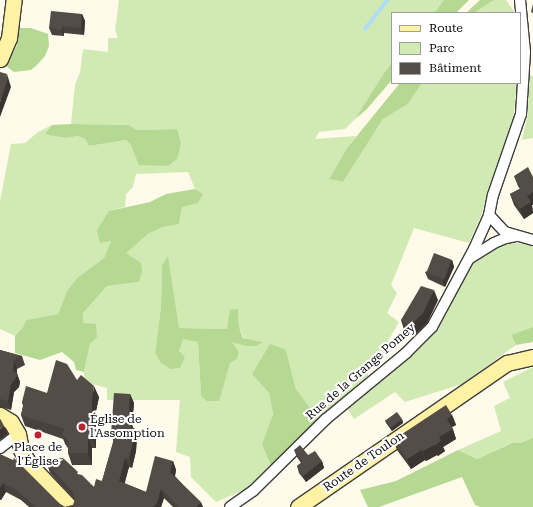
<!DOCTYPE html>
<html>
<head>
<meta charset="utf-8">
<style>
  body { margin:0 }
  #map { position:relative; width:533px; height:507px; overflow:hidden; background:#fffae9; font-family:"Roboto Serif",serif }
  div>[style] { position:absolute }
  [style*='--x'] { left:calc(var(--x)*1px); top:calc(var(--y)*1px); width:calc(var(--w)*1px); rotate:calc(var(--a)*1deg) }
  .green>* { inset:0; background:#d1e9b3 }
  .forest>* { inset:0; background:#b5d993 }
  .stream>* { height:3.5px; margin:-1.75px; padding:0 1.75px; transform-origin:1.75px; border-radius:1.75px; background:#aeddf6 }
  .roads { filter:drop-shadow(1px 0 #3e3e3e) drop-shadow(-1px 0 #3e3e3e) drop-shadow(0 1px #3e3e3e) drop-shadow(0 -1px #3e3e3e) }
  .minor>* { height:10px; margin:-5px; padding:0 5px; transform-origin:5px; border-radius:5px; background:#fff }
  .secondary>* { height:15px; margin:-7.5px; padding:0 7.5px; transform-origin:7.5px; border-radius:7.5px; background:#fff2a4 }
  .wall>* { inset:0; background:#48413d }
  .shaded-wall>* { inset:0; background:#3b3532 }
  .building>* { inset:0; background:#544c47; transform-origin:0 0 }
  .dots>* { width:11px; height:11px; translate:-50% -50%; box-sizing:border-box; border:2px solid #fff; border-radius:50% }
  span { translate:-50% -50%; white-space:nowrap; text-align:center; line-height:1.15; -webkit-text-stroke:4px #fff; paint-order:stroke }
  .street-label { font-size:12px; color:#0b0b0b }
  .poi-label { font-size:12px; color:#0b0b0b }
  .left { translate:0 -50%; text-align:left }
  .legend { position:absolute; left:391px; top:12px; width:130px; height:72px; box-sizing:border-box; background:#fff; border:1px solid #9d9d9d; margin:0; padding:5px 7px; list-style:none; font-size:12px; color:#0b0b0b }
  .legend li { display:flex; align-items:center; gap:8px; height:20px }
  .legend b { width:20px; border:1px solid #9d9d9d }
</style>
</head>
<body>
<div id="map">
  <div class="green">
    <i style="clip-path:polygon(evenodd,119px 0,444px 0,434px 13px,392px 13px,392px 63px,384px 73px,355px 119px,345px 129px,319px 132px,315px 139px,356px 136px,347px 148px,329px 179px,343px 182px,383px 119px,408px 104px,422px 83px,517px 83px,513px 121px,490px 184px,481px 216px,469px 243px,414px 228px,391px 285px,397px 293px,387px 313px,399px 322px,387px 343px,394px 346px,368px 364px,368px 376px,319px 420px,296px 389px,286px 350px,252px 374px,269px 393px,273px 414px,262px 444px,271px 466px,246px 489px,216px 502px,191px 477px,190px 457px,176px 452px,180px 400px,107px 400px,107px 388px,85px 382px,84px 372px,90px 344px,97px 336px,83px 323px,83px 313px,107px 286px,139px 282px,125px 253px,148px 234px,163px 227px,179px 224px,182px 207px,202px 194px,195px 189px,188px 172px,136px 174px,133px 187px,126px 194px,125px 207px,109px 211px,111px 241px,104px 258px,77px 278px,67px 291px,58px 314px,26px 320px,23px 327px,15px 336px,0 329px,0 201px,11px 144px,25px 143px,38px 132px,52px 125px,46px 133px,66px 138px,78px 136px,85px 139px,89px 146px,126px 140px,131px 145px,177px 129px,137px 130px,129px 125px,71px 124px,75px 85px,80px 72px,83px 49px,108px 52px,108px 38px,118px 38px,115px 30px,119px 0,168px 257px,178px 328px,228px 329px,238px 310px,239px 327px,244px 338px,262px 342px,232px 342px,239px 352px,237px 359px,230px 363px,201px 396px,198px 342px,183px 338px,178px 351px,155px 353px,161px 307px,162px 265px,168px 257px)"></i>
    <i style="clip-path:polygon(494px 0,506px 0,515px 13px,474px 13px)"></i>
    <i style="clip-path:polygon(529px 74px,533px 77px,533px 138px,522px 140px,528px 114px)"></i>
    <i style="clip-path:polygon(509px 243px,533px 244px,533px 327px,511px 335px,516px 345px,462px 384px,405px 402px,395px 392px,354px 419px,347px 408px,386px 378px,425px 343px,436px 329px,464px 272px,478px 257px,492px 249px)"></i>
    <i style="clip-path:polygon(533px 367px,533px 438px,520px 443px,511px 443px,477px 459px,458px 450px,501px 431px,494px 406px,510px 398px,503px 382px)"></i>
  </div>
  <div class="forest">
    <i style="clip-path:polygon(444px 0,469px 0,456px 13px,434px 13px)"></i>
    <i style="clip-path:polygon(480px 0,494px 0,474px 13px,466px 13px)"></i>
    <i style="clip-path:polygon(18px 28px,31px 28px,48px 34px,49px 46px,45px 56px,37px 65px,31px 70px,14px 72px,6px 66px,17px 45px)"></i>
    <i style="clip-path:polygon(392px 63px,392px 80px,366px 110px,355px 119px,384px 73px)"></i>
    <i style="clip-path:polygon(400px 83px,422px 83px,408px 104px,383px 119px,343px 182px,329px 179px,347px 148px)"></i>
    <i style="clip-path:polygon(71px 124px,129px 125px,137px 130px,177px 129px,181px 143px,177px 159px,168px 166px,139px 165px,131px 145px,126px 140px,89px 146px,85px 139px,78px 136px,66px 138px,45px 134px,52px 125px)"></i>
    <i style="clip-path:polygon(195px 189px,203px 194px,198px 203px,182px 207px,179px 224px,163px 227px,148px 234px,126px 253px,141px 263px,142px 271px,139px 282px,107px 286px,83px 313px,83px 323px,96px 324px,97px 337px,90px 344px,84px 372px,76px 370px,74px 362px,62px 352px,40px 360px,15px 353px,15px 336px,23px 327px,26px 320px,58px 314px,67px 291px,77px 278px,104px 258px,111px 241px,100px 243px,97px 230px,109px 211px,150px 202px,166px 194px)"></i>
    <i style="clip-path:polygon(168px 256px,179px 328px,227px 329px,230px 310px,238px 309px,239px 327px,243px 338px,263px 342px,256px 346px,246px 346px,232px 342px,239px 352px,237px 359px,230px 363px,219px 401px,207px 401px,201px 396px,198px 342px,183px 339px,179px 351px,185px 357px,180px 368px,171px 369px,161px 363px,155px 353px,161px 307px,162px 265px)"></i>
    <i style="clip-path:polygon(533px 327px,533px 342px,516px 345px,511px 335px)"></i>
    <i style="clip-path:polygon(270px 344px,286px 350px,296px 389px,319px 420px,271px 466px,262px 444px,273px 414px,269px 393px,252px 374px)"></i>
    <i style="clip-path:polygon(533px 438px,533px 507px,480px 507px,475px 505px,462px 477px,379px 507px,368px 507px,360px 490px,396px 481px,458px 450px,477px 459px,512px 443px,520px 443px)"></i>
  </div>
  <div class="stream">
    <i style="--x:365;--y:29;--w:37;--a:-52"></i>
  </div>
  <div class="roads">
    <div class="minor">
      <i style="--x:489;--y:215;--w:23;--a:47"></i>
      <i style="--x:505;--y:232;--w:29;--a:16"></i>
      <i style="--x:470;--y:258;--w:28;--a:-32"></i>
      <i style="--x:494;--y:243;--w:13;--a:-23"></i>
      <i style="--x:506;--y:238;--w:10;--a:-11"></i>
      <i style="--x:0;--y:448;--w:23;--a:-38"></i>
      <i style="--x:230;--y:507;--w:28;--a:-35"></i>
      <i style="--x:253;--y:491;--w:103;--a:-44.6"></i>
      <i style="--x:326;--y:419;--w:104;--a:-39.5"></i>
      <i style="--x:406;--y:353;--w:37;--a:-45"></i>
      <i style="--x:432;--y:327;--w:89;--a:-61.7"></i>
      <i style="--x:474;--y:249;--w:37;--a:-66"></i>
      <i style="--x:489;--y:215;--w:20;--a:-79"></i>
      <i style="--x:493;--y:195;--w:86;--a:-70.9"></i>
      <i style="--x:521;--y:114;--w:62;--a:-86.3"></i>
      <i style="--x:525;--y:52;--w:52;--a:-95.5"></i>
    </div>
    <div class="secondary">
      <i style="--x:0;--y:59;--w:23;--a:-67"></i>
      <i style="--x:9;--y:38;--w:38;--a:-83"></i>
      <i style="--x:0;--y:415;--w:13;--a:32"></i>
      <i style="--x:11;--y:422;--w:14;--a:60"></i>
      <i style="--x:18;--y:434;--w:16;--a:79"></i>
      <i style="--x:21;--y:450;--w:17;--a:59"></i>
      <i style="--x:30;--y:465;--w:58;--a:46.4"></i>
      <i style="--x:298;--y:507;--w:254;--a:-34.6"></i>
      <i style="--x:507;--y:363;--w:27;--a:-13"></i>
    </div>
  </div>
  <div class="wall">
    <i style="clip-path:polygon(82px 14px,85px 21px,84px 35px,64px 33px,64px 36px,52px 35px,49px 28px)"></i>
    <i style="clip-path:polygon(514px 176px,533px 177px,533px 205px,532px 205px,533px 213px,524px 219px,514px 205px,510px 194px,520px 189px,518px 186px)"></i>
    <i style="clip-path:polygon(452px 260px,454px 267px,445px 287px,428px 279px,425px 272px)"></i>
    <i style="clip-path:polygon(438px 300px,427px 323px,414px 336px,404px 330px,401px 320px)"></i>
    <i style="clip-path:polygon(0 350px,22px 356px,25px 365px,17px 369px,17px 373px,20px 382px,19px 387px,14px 392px,11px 410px,0 407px)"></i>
    <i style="clip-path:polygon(77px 380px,99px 397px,96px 411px,96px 448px,92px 448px,92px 465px,72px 465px,68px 453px,68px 448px,66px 446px,63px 439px,25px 426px,21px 415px,23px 406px,22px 402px,47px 393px)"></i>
    <i style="clip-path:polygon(130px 394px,134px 403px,132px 425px,133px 428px,134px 428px,137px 437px,136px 451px,132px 468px,129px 467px,124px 483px,146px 492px,173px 461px,176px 470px,175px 476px,203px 507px,173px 507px,164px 498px,161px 507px,29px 507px,21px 500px,6px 492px,1px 500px,0 500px,0 454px,60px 504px,65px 507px,73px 505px,75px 500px,50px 473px,47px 464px,79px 475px,94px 487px,102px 481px,114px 440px,111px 434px)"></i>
    <i style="clip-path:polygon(452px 415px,456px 425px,452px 427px,456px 439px,443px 447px,445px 451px,438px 456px,437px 455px,426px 461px,425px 460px,411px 469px,397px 450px,393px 440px)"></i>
    <i style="clip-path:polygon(402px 419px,403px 423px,392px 431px,386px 423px,385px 420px)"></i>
    <i style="clip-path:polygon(294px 450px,322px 461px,324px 468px,306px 482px,299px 473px,297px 466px,301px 463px,297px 457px)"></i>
  </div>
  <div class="shaded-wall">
    <i style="clip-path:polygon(82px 14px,85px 21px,84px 35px,81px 28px)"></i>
    <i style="clip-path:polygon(62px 26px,64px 33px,64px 36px,62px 30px)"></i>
    <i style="clip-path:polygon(7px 74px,11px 87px,0 117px,0 102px)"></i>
    <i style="clip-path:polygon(533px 192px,533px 205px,532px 205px,533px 213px,524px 219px,520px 209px,527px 196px)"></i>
    <i style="clip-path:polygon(452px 260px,454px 267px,445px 287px,443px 280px)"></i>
    <i style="clip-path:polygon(434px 290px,438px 300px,427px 323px,414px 336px,410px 326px)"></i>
    <i style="clip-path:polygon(14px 360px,17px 369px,16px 378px,13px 370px)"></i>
    <i style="clip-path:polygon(17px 374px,20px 382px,19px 387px,14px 392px,11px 410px,8px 401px,11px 384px)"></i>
    <i style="clip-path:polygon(94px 386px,99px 397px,96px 411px,96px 448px,92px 437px,92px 399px)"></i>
    <i style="clip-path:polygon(130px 394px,134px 403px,132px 425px,134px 429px,134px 428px,137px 437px,136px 451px,132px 468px,129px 459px,128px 423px)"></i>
    <i style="clip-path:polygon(452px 415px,456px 425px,450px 428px,447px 419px)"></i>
    <i style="clip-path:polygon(402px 419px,403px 423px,392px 431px,390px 427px)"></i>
    <i style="clip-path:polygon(4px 426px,8px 434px,0 440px,0 429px)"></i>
    <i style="clip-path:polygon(117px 428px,114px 443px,111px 434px)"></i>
    <i style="clip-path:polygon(453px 429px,456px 439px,443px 447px,445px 451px,438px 456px,434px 446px,439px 437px)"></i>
    <i style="clip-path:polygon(88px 437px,92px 448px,92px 465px,88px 453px)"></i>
    <i style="clip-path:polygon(434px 445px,437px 455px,426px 461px,423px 451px)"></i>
    <i style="clip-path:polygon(422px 450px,425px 460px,411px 469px,407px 459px)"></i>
    <i style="clip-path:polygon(125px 458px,129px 467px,123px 490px,119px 481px)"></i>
    <i style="clip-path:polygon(173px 461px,176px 470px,174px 481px,170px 472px)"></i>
    <i style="clip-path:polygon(322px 461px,324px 468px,306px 482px,303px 476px)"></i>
    <i style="clip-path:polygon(3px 483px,6px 492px,1px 500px,0 498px,0 488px)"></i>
    <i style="clip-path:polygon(161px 489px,164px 498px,161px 507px,153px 507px)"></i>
    <i style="clip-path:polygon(201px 502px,203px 507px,196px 507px)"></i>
  </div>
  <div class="building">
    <i style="clip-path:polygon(533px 4px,533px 13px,531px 12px)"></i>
    <i style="clip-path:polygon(51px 11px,82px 14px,81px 28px,62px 26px,62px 30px,49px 28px)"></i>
    <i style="clip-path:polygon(0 72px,7px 74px,6px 78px,8px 79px,0 102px)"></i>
    <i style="clip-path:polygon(528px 167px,533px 177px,533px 192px,527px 196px,531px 202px,520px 209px,510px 194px,521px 188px,514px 176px)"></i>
    <i style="left:434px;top:253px;width:19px;height:21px;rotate:21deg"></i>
    <i style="clip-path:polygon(421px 286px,434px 290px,423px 313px,410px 326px,401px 320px)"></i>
    <i style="clip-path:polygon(0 350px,22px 356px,14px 360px,13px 370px,17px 374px,16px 378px,11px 384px,8px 401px,0 399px)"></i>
    <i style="clip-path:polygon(56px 360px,67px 364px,77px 380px,81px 375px,94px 386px,92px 399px,92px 437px,88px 437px,88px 453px,68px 453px,69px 441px,62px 434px,65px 429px,21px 415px,24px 403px,22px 402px,26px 386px,47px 393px)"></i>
    <i style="clip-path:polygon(114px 393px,130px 394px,128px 423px,131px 423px,131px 428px,134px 428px,133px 442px,129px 459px,125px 458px,119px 481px,146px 492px,155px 456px,173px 461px,170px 472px,201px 502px,196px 507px,179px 507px,161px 489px,157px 503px,153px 507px,36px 507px,18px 491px,3px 483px,0 488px,0 454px,13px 460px,14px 458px,60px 504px,65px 507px,73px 505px,75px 500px,73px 492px,47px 464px,47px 460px,63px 458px,78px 472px,77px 474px,82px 475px,94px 487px,96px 479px,102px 481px,117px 428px,111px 434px)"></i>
    <i style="clip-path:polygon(446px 405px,452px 415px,447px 419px,453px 429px,439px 437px,441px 441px,434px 446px,434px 445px,423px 451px,422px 450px,407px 459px,393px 440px)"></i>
    <i style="left:397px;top:412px;width:9px;height:14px;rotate:54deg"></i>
    <i style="clip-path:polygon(0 419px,1px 420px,4px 426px,0 429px)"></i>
    <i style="clip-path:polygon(300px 445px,308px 455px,315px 451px,322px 461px,303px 476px,297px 466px,302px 462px,294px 450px)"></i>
  </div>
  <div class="dots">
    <i style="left:82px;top:427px;background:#bb232f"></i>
    <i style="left:38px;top:435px;background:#bb232f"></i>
  </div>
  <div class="street-label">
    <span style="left:361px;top:372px;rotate:-41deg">Rue de la Grange Pomey</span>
    <span style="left:364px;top:462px;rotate:-35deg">Route de Toulon</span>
  </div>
  <div class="poi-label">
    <span class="left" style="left:90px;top:427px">Église de<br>l'Assomption</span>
    <span style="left:38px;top:455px">Place de<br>l'Église</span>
  </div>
  <ul class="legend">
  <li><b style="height:5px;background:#fff2a4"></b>Route</li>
  <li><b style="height:11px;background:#d1e9b3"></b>Parc</li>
  <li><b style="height:11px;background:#544c47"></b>Bâtiment</li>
  </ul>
</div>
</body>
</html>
